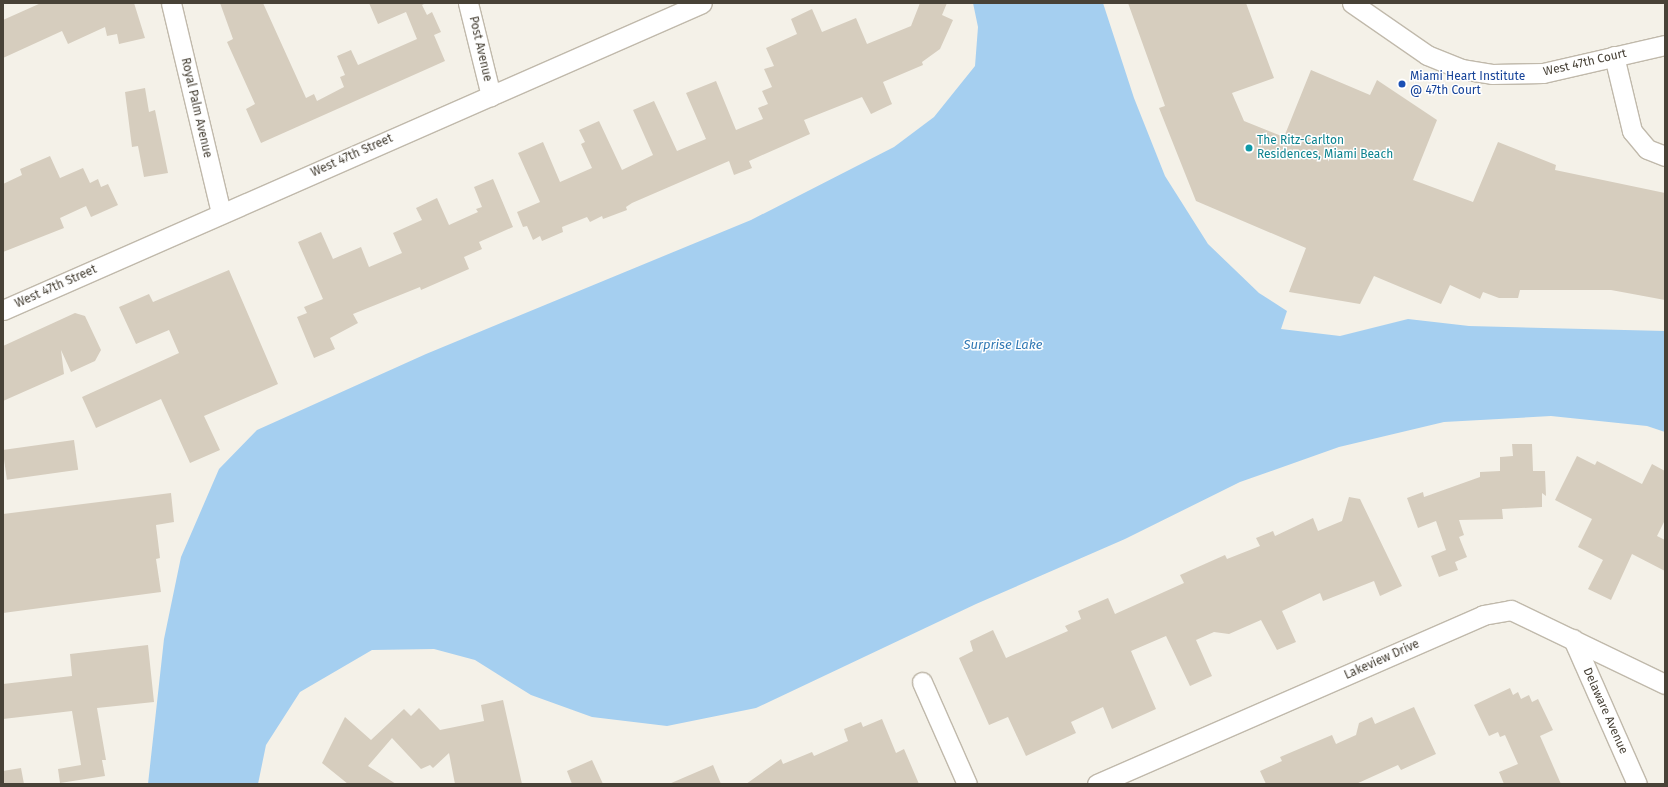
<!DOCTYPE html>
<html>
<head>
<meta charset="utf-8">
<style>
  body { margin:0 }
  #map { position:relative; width:1668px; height:787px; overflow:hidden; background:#f4f1e8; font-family:"Fira Sans",sans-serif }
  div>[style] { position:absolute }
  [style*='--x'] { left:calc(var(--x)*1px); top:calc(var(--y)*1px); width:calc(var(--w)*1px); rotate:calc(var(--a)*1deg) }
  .water>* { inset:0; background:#a5cff0 }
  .building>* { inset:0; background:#d6cdbe; transform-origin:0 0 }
  .roads { filter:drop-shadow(1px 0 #c0b9ab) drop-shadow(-1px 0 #c0b9ab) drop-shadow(0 1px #c0b9ab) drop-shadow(0 -1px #c0b9ab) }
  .minor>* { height:19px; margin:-9.5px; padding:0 9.5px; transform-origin:9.5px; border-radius:9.5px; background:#fff }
  .dots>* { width:11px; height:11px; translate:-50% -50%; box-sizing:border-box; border:2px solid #fff; border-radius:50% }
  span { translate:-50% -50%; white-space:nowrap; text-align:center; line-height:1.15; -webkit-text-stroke:3px #fff; paint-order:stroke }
  .street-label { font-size:12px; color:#484237 }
  .transit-label { font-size:12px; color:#164399 }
  .left { translate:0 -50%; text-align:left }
  .culture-label { font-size:12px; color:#0d838f }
  .water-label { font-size:13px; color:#3078b4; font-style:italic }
  .frame { position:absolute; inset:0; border:4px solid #484237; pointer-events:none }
</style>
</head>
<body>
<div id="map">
  <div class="water">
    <i style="clip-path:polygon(973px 3px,1103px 3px,1134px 98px,1165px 176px,1208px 244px,1259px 293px,1287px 311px,1281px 329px,1340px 336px,1408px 319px,1469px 326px,1665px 331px,1665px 432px,1647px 426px,1551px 416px,1444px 422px,1339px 447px,1240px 482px,1125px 539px,976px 604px,756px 708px,667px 726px,592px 717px,531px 695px,475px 660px,434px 649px,372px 650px,300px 692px,266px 745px,258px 784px,148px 784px,164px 639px,181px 557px,219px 469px,257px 430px,426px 354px,751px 220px,894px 147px,934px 117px,975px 66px,978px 27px)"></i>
  </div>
  <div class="building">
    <i style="clip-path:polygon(41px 3px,134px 3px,145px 38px,119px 44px,117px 34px,107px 36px,105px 27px,68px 44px,62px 31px,3px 58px,3px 20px)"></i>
    <i style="clip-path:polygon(220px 3px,263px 3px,306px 98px,314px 94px,317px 101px,344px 87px,340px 77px,345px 75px,337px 56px,351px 50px,358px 65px,417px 39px,406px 12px,378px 24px,369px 3px,426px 3px,422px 5px,427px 15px,432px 12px,441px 32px,434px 35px,445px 61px,261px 143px,246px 109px,255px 104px,227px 42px,233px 39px)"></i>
    <i style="clip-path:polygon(920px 3px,947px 3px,942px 15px,953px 20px,940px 49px,922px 62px,923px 65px,883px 82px,892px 104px,871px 114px,862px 97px,804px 120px,810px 134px,749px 161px,752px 168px,734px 175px,729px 161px,632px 203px,626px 207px,627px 210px,603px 219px,602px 216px,590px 222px,587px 217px,562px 227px,563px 232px,542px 241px,540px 236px,533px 240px,527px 226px,523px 227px,517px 212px,540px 202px,518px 153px,543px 142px,560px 182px,592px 168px,581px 144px,585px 142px,579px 130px,599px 121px,622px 170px,653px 155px,633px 110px,654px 101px,677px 151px,706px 139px,686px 93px,716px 81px,736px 130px,763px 119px,758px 108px,768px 104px,762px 91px,772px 87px,764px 69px,774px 66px,766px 48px,797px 34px,791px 19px,812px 9px,822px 32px,856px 18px,867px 44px,911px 26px)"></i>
    <i style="clip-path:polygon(1128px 3px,1246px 3px,1274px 78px,1232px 93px,1244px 121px,1284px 137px,1311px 70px,1370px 95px,1377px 80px,1437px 120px,1413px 180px,1473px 202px,1498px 142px,1556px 165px,1555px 170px,1665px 193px,1665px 300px,1611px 290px,1520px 290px,1518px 298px,1499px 298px,1483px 292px,1480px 299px,1450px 285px,1441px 304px,1374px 276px,1360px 304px,1289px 292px,1306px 248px,1196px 201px,1159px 108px,1165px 106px)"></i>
    <i style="clip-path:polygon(145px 88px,149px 112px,155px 110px,168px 173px,144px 177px,138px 146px,132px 147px,125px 92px)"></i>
    <i style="clip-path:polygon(50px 156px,60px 178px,83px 168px,90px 183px,98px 179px,101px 187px,108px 184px,118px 205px,91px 217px,86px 206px,60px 218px,64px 228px,3px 252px,3px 184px,22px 175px,20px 169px)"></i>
    <i style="clip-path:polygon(493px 179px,513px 227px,479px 242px,482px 249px,464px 257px,469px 269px,421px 290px,420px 287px,353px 314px,358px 323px,330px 338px,335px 349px,314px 358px,297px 317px,307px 313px,304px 307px,323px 299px,298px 242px,321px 232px,333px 259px,361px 247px,369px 267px,402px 253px,393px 233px,422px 220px,416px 208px,437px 198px,449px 225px,478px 212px,476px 209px,482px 207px,474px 187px)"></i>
    <i style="clip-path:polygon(229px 270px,278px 384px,204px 416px,220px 450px,190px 463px,161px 399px,96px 428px,82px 397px,179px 353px,169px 330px,136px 344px,119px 307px,149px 294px,153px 302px)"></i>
    <i style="clip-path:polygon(75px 313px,85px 316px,101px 350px,95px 361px,71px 372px,61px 350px,64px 374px,3px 401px,3px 346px)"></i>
    <i style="left:74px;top:440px;width:30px;height:72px;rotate:82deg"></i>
    <i style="clip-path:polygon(1512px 444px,1532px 444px,1533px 471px,1545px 471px,1546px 496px,1542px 493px,1542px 507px,1502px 509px,1503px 519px,1459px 520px,1464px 535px,1459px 537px,1467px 557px,1455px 562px,1458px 570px,1439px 577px,1431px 556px,1446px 550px,1436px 521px,1418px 528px,1407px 498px,1423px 492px,1424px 497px,1480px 477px,1480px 472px,1500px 471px,1500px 457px,1513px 456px)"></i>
    <i style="clip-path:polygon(1577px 456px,1595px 465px,1597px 461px,1642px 484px,1652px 464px,1665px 471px,1665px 520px,1657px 536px,1665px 540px,1665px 571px,1632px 554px,1611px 600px,1588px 589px,1603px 560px,1578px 547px,1592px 519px,1555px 500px)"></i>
    <i style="clip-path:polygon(171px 493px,174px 522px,156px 525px,160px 558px,156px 559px,161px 592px,3px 613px,3px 514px)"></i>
    <i style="clip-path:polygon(1349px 497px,1360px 499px,1402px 586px,1380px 596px,1374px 581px,1323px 601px,1320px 593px,1282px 611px,1296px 642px,1277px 650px,1261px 620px,1229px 634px,1214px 632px,1196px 640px,1212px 676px,1190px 686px,1166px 636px,1131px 651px,1156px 709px,1112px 729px,1103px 707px,1071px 722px,1076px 733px,1026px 756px,1008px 717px,989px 725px,959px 658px,973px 651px,970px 641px,993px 630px,1006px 658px,1068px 631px,1065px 626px,1081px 619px,1078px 611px,1108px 598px,1115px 614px,1184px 583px,1180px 575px,1225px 555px,1227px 559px,1260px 546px,1256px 538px,1273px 531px,1275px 536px,1313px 518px,1318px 531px,1342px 521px)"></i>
    <i style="clip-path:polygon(148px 645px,154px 702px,97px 708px,106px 760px,102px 760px,105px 776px,60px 783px,58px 769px,81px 765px,72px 711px,3px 719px,3px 684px,72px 676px,70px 654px)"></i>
    <i style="clip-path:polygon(1510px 688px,1513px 695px,1518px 692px,1521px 699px,1529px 695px,1532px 702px,1538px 699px,1553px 730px,1540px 736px,1561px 784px,1504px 784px,1499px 772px,1518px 764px,1505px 735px,1500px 737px,1498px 732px,1489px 736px,1474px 705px)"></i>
    <i style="clip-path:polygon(503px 700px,522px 784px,455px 784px,449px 753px,433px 768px,430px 765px,421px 769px,392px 738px,368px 766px,396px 784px,348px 784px,322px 763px,345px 717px,371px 740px,404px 709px,411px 716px,419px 708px,440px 730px,484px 721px,481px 705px)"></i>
    <i style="clip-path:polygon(1414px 707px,1436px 754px,1401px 770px,1398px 765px,1356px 784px,1266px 784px,1260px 771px,1282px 761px,1280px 757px,1332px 735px,1336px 744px,1356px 735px,1359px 723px,1372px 717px,1375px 724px)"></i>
    <i style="clip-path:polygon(882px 719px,896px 753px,904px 749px,919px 784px,746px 784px,781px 759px,783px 764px,812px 752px,814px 756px,848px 741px,844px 729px,861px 722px,863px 727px)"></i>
    <i style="clip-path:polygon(592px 760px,603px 784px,572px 784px,567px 771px)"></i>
    <i style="clip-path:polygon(713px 765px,721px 784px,669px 784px)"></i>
    <i style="clip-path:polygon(21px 768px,24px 784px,3px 784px,3px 771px)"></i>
  </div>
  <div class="roads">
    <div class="minor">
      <i style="--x:171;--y:3;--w:216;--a:76.6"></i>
      <i style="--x:468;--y:3;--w:96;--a:76.1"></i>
      <i style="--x:1352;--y:3;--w:91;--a:34.7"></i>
      <i style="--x:1427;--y:55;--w:37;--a:22"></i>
      <i style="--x:1461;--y:69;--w:31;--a:9"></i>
      <i style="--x:1492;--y:74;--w:51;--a:-1.1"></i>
      <i style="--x:1543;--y:73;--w:125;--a:-12.9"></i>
      <i style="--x:1614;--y:56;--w:77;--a:76.5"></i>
      <i style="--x:1632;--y:131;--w:23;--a:50"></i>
      <i style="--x:1647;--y:149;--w:19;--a:21"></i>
      <i style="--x:3;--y:310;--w:763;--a:-23.71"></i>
      <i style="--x:1573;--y:639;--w:158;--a:66.2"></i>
      <i style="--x:922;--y:682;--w:111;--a:66.2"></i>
      <i style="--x:1097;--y:784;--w:421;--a:-23.6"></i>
      <i style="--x:1483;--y:615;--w:28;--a:-10"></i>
      <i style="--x:1511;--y:610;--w:171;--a:25.7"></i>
    </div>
  </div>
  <div class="dots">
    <i style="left:1402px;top:84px;background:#1a4fb4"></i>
    <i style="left:1249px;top:148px;background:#0f9aa8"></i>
  </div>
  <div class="street-label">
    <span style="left:480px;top:49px;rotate:77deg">Post Avenue</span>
    <span style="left:1585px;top:63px;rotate:-13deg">West 47th Court</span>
    <span style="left:196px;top:108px;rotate:77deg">Royal Palm Avenue</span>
    <span style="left:352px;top:156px;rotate:-24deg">West 47th Street</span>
    <span style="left:56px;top:287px;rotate:-24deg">West 47th Street</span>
    <span style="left:1382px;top:660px;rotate:-24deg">Lakeview Drive</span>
    <span style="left:1605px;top:711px;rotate:66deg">Delaware Avenue</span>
  </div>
  <div class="transit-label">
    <span class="left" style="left:1410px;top:84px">Miami Heart Institute<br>@ 47th Court</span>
  </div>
  <div class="culture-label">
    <span class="left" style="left:1257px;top:148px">The Ritz-Carlton<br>Residences, Miami Beach</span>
  </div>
  <div class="water-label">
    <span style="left:1003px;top:345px">Surprise Lake</span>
  </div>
  <div class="frame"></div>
</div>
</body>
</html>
